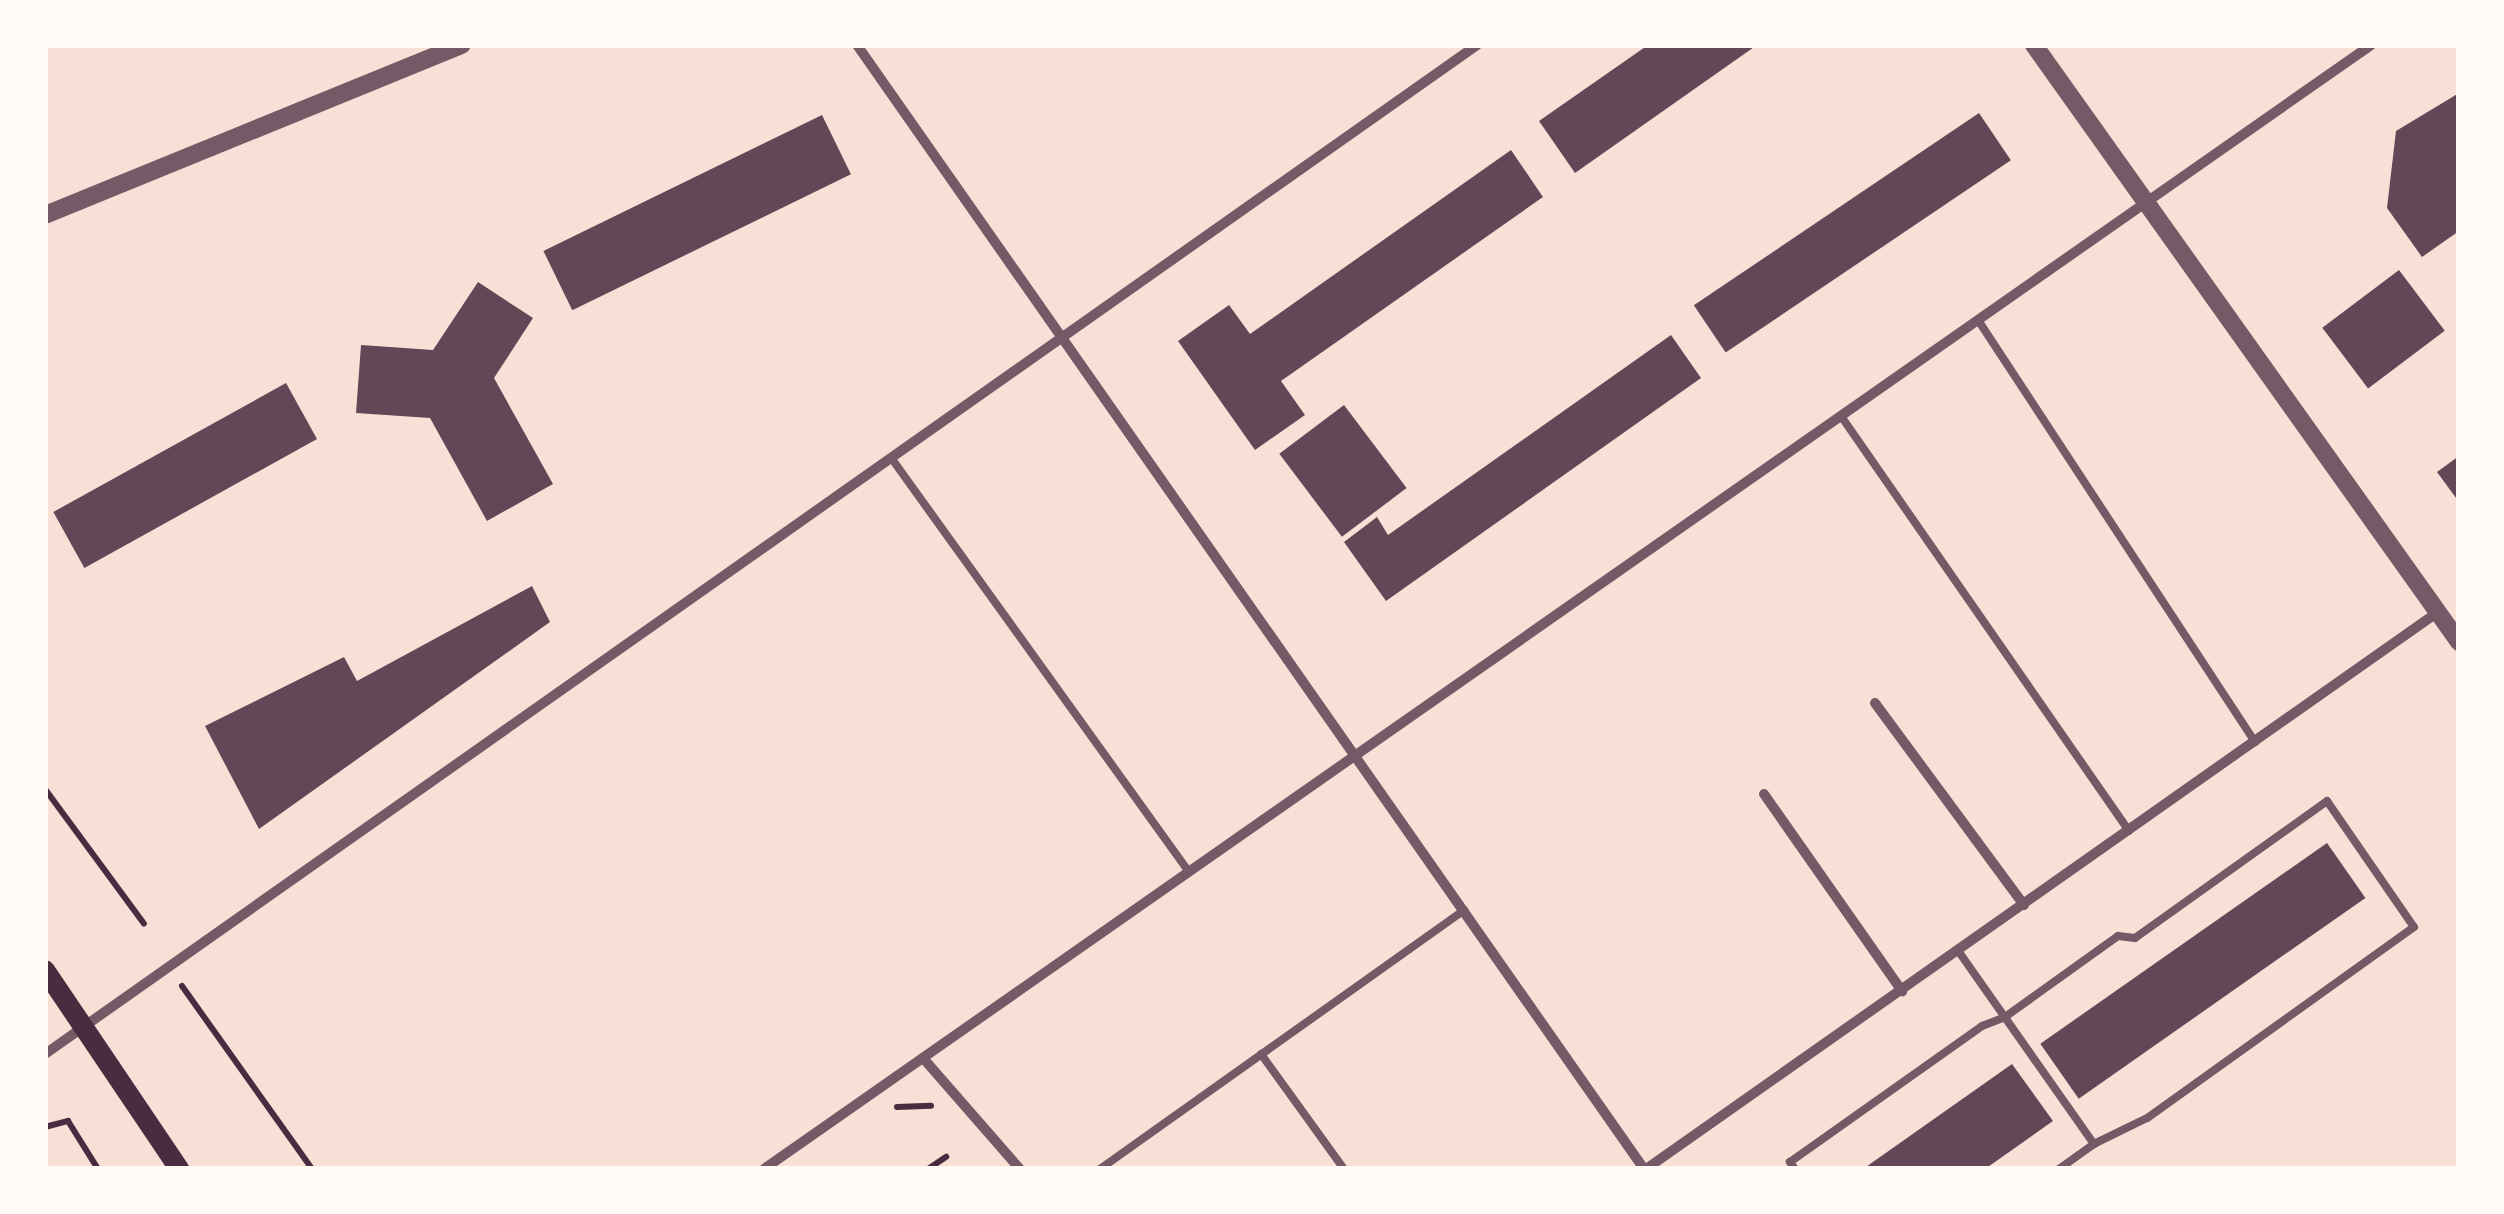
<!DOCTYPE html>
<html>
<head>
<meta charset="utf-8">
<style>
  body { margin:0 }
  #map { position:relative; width:2504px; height:1214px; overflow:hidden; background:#f7e1d7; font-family:Roboto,sans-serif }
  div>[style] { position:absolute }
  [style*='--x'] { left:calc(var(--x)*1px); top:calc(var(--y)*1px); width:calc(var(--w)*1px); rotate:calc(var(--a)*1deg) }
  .building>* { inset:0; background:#644757; transform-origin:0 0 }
  .path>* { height:6px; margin:-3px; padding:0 3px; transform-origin:3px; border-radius:3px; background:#4a2c40 }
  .service>* { height:8px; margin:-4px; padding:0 4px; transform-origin:4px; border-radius:4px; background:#755966 }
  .minor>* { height:10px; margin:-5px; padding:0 5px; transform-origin:5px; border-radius:5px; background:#755966 }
  .tertiary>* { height:18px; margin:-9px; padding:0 9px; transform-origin:9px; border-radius:9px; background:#755966 }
  .secondary>* { height:20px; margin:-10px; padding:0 10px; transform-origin:10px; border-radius:10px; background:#4a2c40 }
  span { translate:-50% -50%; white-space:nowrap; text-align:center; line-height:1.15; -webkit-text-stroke:9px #fffaf5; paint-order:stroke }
  .frame { position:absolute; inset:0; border:48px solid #fffaf5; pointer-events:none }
</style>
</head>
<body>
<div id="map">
  <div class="building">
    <i style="clip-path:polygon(1648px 45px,1757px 45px,1575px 173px,1539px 121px)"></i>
    <i style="clip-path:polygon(2459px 93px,2459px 231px,2422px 257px,2387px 208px,2396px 131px)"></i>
    <i style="left:1979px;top:113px;width:57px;height:344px;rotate:56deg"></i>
    <i style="left:822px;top:115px;width:66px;height:310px;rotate:64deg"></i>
    <i style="clip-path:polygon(1511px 150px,1543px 197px,1281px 381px,1305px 415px,1255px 450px,1178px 341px,1229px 305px,1250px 334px)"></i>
    <i style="left:2399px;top:270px;width:76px;height:96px;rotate:53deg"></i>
    <i style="clip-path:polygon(478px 282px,533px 318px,494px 378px,553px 484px,487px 521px,430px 418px,356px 413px,361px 345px,433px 350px)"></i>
    <i style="clip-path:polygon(1671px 335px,1701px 378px,1386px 601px,1344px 542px,1377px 517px,1388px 535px)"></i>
    <i style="left:286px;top:383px;width:64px;height:266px;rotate:61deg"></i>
    <i style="left:1344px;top:405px;width:104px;height:81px;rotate:53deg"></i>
    <i style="clip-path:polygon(2459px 456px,2459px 502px,2437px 472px)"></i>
    <i style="clip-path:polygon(532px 586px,550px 622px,259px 829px,205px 726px,344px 657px,357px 681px)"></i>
    <i style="left:2327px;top:843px;width:67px;height:350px;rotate:55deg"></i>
    <i style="clip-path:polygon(2012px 1064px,2053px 1121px,1985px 1169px,1863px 1169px)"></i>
  </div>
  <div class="path">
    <i style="--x:45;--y:789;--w:167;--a:53.7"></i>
    <i style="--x:182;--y:986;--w:224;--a:54.6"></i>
    <i style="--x:897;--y:1107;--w:34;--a:-2"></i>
    <i style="--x:45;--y:1127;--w:24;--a:-15"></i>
    <i style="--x:68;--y:1121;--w:57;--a:58"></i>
    <i style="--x:928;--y:1169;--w:22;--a:-34"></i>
  </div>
  <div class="service">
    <i style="--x:1978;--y:320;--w:505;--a:56.72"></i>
    <i style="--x:1841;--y:416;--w:505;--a:55.24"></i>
    <i style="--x:892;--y:459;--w:509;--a:54.28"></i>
    <i style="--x:1959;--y:952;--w:235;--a:54.9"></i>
    <i style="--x:1261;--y:1054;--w:142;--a:54.2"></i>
    <i style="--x:1100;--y:1169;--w:447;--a:-35.4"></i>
    <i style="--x:1795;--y:1169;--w:9;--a:-126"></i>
    <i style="--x:1790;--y:1162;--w:235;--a:-35.3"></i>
    <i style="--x:1982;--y:1026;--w:25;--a:-21"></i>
    <i style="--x:2005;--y:1017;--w:139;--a:-35.6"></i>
    <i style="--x:2118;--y:936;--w:17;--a:7"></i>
    <i style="--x:2135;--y:938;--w:236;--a:-35.5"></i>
    <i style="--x:2327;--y:801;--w:153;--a:55.4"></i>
    <i style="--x:2414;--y:927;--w:328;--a:144.4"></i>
    <i style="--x:2147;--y:1118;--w:59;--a:153.9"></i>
    <i style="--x:2094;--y:1144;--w:43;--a:144.5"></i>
  </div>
  <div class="minor">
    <i style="--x:857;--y:45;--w:1372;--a:55"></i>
    <i style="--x:1875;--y:703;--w:251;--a:53.6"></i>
    <i style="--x:1764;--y:794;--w:241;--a:55"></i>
    <i style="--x:45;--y:1054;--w:1752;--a:-35.17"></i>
    <i style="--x:923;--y:1058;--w:147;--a:48.9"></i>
    <i style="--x:764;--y:1169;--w:1961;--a:-34.97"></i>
    <i style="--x:1646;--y:1169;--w:968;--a:-35.12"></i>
  </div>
  <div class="tertiary">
    <i style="--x:2034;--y:45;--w:733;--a:54.55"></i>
    <i style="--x:45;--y:215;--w:450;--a:-22.2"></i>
  </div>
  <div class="secondary">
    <i style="--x:45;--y:970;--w:240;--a:56"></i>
  </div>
  <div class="frame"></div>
</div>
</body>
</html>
